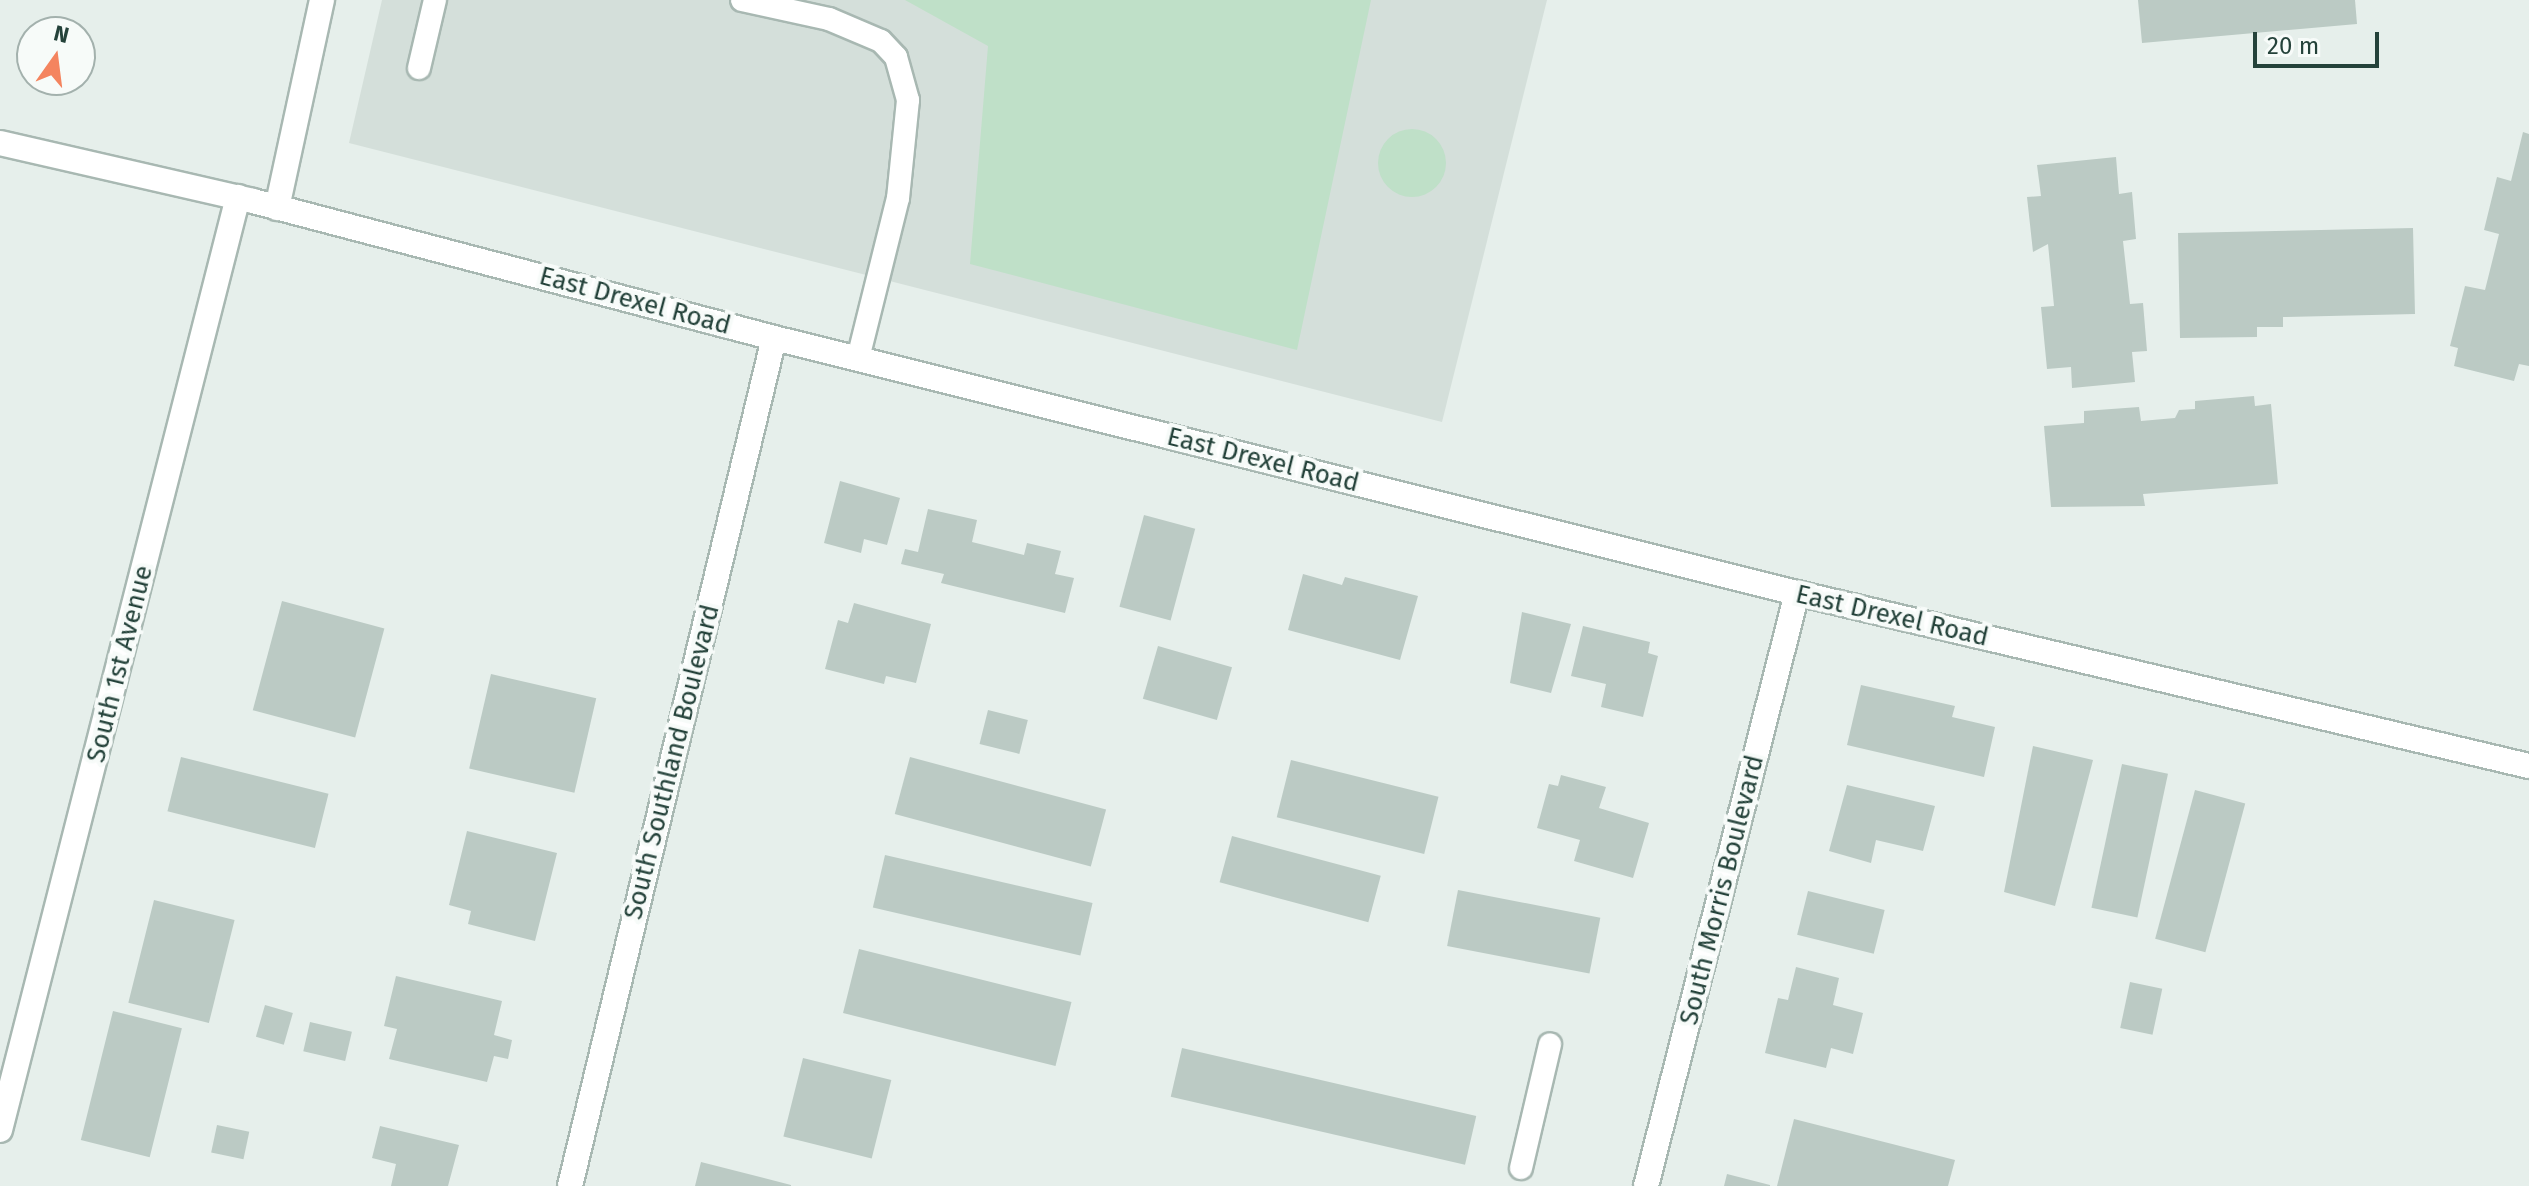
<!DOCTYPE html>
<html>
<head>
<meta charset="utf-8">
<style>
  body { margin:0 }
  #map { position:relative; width:2529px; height:1186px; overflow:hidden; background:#e6efeb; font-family:"Fira Sans",sans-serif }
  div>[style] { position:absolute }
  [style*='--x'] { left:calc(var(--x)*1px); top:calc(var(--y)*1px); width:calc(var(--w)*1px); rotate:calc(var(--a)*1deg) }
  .built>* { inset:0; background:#d4dfda }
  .green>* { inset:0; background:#bfe0c8 }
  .round { border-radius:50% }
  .building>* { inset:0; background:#bbcac4; transform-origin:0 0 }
  .roads { filter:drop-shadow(2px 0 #a8b8b2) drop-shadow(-2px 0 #a8b8b2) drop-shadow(0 2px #a8b8b2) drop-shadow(0 -2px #a8b8b2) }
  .service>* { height:22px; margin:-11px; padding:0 11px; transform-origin:11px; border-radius:11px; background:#fff }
  .minor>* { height:24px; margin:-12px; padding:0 12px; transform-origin:12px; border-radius:12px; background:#fff }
  .tertiary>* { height:24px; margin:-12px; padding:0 12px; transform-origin:12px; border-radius:12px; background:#fff }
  span { translate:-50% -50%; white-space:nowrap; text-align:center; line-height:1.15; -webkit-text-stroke:8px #f7fbf9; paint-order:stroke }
  .street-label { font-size:26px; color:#24423a }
  .north { position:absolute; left:16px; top:16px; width:80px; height:80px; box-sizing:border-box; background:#f7fbf9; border:2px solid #a3b1ad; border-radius:50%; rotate:14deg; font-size:22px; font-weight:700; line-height:32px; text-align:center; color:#24423a }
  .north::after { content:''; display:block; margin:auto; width:28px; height:36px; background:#f4845f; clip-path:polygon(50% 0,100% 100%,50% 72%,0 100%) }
  .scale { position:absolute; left:2253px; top:32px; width:126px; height:36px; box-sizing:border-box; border:4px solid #24423a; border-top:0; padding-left:10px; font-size:24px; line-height:28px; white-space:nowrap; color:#24423a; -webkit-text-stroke:6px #f7fbf9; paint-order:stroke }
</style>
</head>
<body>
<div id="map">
  <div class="built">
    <i style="clip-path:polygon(382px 0,1547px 0,1442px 422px,349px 143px)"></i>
  </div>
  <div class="green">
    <i style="clip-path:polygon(905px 0,1371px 0,1297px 350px,970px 264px,988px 46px)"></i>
    <i class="round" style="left:1378px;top:129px;width:68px;height:68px"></i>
  </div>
  <div class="building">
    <i style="clip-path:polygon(2138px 0,2355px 0,2357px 24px,2142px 43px)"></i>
    <i style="clip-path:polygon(2523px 132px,2529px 134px,2529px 366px,2519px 364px,2514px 381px,2454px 366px,2458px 348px,2450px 346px,2465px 286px,2485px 290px,2499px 234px,2484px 230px,2497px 177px,2511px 181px)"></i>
    <i style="clip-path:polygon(2116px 157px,2119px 194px,2132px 192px,2136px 239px,2123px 241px,2130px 304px,2143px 303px,2147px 351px,2132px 352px,2135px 382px,2072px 388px,2071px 367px,2047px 369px,2041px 307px,2054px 306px,2048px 244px,2033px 252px,2027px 197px,2041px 196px,2037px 165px)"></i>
    <i style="clip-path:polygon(2413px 228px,2415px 314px,2283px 317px,2283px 327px,2257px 327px,2257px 337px,2180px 338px,2178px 233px)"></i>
    <i style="clip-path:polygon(2254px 396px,2255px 406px,2271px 404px,2278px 484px,2143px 494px,2145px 506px,2051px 507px,2044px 426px,2084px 423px,2084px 411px,2139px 407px,2141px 421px,2175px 418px,2179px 410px,2195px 409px,2195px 401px)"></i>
    <i style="clip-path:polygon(840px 481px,900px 498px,887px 545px,864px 539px,861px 553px,824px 543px)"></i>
    <i style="clip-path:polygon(928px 509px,977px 520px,972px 542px,1024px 555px,1027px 543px,1061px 551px,1055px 574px,1074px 578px,1065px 613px,941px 583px,944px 574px,901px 564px,905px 549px,918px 552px)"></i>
    <i style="left:1144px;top:515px;width:53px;height:95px;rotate:15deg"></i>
    <i style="clip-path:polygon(1303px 574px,1342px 585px,1345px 577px,1418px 596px,1400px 660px,1288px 630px)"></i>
    <i style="left:282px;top:601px;width:106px;height:113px;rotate:15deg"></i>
    <i style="clip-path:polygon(854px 603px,931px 624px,916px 683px,886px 676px,884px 684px,825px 669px,838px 620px,848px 623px)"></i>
    <i style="clip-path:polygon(1522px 612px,1571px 624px,1551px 693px,1510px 683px)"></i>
    <i style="clip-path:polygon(1583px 626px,1650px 642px,1648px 653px,1658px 656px,1643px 717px,1601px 707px,1606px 684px,1571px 676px)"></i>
    <i style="left:1158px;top:646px;width:77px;height:55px;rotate:16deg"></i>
    <i style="left:491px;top:674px;width:108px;height:97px;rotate:13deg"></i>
    <i style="clip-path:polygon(1861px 685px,1955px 706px,1952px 717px,1995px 727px,1984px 777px,1847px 745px)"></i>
    <i style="left:988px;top:710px;width:41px;height:35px;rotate:14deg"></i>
    <i style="clip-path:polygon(2033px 746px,2093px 760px,2055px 906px,2004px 892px)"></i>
    <i style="left:181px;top:757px;width:152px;height:56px;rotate:14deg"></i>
    <i style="left:910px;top:757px;width:203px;height:59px;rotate:15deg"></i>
    <i style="left:1291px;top:760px;width:152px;height:59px;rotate:14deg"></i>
    <i style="left:2122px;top:764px;width:47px;height:147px;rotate:12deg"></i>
    <i style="clip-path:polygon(1561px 775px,1606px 787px,1599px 808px,1649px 823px,1633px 878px,1574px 861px,1580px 840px,1537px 828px,1549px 784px,1558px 786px)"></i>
    <i style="clip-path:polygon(1847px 785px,1935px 806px,1923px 851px,1876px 840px,1871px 863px,1829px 851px)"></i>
    <i style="left:2195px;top:790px;width:52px;height:154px;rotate:15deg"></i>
    <i style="clip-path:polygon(467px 831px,557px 853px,535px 941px,468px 924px,471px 911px,449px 905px)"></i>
    <i style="left:1232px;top:836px;width:154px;height:48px;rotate:15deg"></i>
    <i style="left:885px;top:855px;width:213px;height:54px;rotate:13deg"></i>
    <i style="left:1458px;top:890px;width:145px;height:57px;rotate:11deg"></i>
    <i style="left:1808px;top:891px;width:79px;height:45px;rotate:14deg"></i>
    <i style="left:154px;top:900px;width:83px;height:106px;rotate:14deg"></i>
    <i style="left:859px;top:949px;width:219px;height:66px;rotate:14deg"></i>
    <i style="clip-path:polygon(1796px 967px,1839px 978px,1833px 1005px,1863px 1013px,1853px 1054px,1831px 1048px,1826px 1068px,1765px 1053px,1778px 998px,1788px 1000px)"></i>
    <i style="clip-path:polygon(396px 976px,502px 1001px,494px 1035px,512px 1040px,508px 1059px,494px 1056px,487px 1082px,389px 1059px,397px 1029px,384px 1026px)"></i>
    <i style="left:2130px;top:982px;width:33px;height:47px;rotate:12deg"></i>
    <i style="left:265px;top:1005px;width:29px;height:33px;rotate:16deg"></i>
    <i style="left:113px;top:1011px;width:71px;height:133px;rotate:14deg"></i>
    <i style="left:310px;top:1022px;width:43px;height:30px;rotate:13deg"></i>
    <i style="left:1182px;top:1048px;width:302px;height:50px;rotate:13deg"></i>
    <i style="left:803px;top:1058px;width:91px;height:81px;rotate:14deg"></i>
    <i style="clip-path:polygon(1794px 1119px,1955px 1160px,1948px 1186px,1777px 1186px)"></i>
    <i style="left:217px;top:1125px;width:33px;height:28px;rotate:12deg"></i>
    <i style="clip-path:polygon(380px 1126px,459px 1145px,448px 1186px,391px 1186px,396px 1164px,372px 1158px)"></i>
    <i style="clip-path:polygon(701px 1162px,791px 1185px,791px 1186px,695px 1186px)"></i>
    <i style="clip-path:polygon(1727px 1174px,1770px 1185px,1770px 1186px,1724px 1186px)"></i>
  </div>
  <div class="roads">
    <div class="service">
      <i style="--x:742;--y:0;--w:89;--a:12.3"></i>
      <i style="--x:829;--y:19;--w:56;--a:22.9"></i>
      <i style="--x:881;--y:41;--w:22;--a:47"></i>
      <i style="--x:896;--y:57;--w:45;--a:74.4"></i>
      <i style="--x:908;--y:100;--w:99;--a:95.8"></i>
      <i style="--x:898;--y:198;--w:166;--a:104"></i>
      <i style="--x:419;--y:68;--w:70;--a:-76.8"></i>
      <i style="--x:1521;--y:1168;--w:127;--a:-76.8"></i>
    </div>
    <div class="minor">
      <i style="--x:277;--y:208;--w:213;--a:-77.8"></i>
      <i style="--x:0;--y:1130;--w:963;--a:-75.69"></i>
      <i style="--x:570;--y:1186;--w:872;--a:-76.47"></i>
      <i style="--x:1646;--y:1186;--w:612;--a:-75.71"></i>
    </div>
    <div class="tertiary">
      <i style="--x:0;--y:143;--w:260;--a:12.9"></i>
      <i style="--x:253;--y:201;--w:539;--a:14.73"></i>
      <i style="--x:774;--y:338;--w:1054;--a:14"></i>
      <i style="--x:1797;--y:593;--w:752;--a:13.3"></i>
    </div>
  </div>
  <div class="street-label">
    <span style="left:635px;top:301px;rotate:15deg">East Drexel Road</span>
    <span style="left:1263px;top:460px;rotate:14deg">East Drexel Road</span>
    <span style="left:1892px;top:616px;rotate:13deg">East Drexel Road</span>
    <span style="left:120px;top:664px;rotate:-76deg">South 1st Avenue</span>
    <span style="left:672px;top:762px;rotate:-76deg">South Southland Boulevard</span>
    <span style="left:1722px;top:890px;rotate:-76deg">South Morris Boulevard</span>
  </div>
  <div class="north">N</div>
  <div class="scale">20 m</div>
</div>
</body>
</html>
